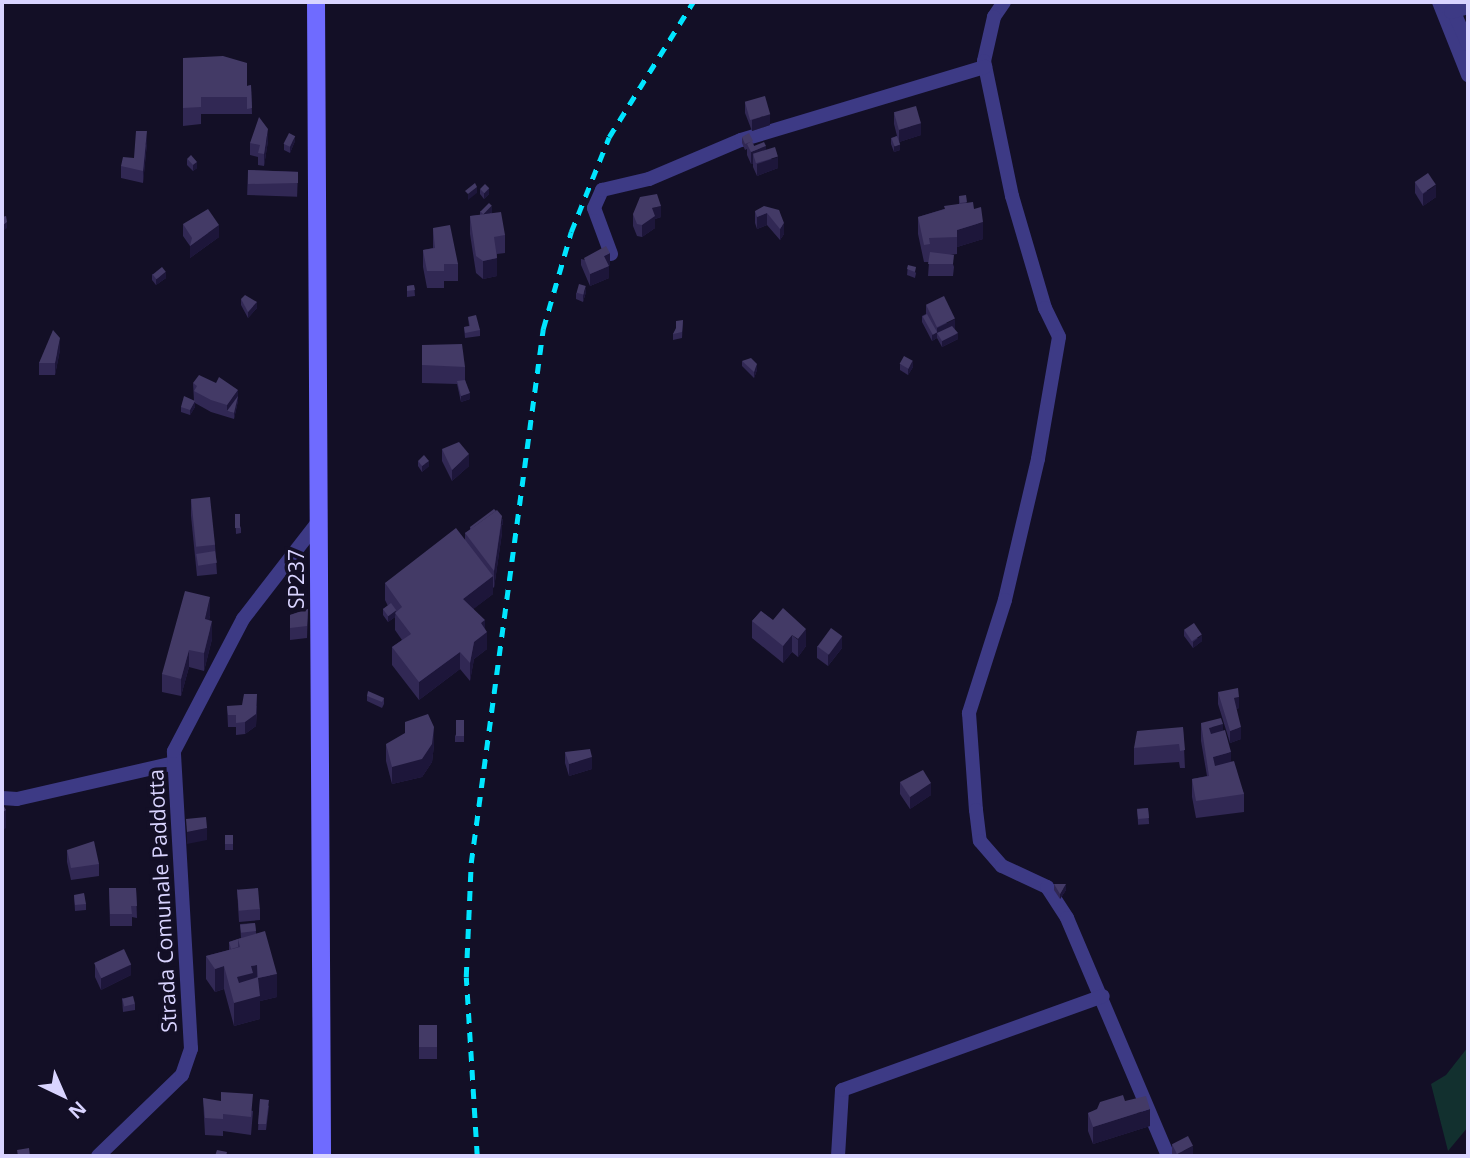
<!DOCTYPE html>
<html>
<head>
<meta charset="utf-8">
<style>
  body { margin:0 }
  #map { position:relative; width:1470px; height:1158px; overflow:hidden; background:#130f26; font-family:"Open Sans",sans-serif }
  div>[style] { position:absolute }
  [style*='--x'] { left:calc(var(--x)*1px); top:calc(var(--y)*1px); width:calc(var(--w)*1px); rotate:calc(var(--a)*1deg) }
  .green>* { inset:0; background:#12302f }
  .minor>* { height:14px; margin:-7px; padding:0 7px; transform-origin:7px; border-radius:7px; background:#3d3a85 }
  .secondary>* { height:18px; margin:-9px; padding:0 9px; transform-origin:9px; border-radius:9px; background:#6f6bff }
  .rail>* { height:4.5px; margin-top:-2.25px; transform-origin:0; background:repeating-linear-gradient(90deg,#00e5ff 0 10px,transparent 0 19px) }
  .wall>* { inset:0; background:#312854; transform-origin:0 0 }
  .shaded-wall>* { inset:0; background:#1d163a }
  .building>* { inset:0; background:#433a66; transform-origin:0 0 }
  span { translate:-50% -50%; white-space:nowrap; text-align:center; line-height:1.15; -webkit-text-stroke:7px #130f26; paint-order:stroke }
  .street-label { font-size:21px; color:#d9d4ff }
  .frame { position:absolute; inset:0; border:4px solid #d9d4ff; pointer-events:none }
  .north { position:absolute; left:28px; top:1060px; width:70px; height:70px; -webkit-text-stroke:5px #130f26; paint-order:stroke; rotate:136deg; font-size:19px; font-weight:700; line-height:28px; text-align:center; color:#d9d4ff }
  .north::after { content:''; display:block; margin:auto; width:24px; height:32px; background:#d9d4ff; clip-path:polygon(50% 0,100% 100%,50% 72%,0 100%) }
</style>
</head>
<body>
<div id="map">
  <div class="green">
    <i style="clip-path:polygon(1468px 1047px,1468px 1127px,1448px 1151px,1431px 1084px,1446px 1075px)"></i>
  </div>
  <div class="minor">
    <i style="--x:1004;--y:2;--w:18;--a:124"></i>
    <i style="--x:994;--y:17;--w:45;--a:102.8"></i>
    <i style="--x:984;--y:61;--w:138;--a:78.3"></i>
    <i style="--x:1012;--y:196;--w:117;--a:73.6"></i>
    <i style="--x:1045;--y:308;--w:32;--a:64"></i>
    <i style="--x:1059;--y:337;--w:124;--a:99.8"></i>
    <i style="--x:1038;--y:459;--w:145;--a:103.2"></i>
    <i style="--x:1005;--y:600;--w:119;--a:107.7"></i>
    <i style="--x:969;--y:713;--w:97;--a:85.9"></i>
    <i style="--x:976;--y:810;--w:31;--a:83"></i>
    <i style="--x:980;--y:841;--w:33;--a:49"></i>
    <i style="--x:1002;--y:866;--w:50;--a:25"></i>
    <i style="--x:1047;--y:887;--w:37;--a:57"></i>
    <i style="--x:1067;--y:918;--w:259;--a:67"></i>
    <i style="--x:1439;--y:2;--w:79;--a:68.3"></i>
    <i style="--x:1444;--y:4;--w:18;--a:47"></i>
    <i style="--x:1456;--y:17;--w:30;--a:66"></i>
    <i style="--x:1451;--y:12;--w:18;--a:-16"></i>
    <i style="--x:611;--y:254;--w:49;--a:-110.3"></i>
    <i style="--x:594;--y:208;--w:20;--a:-66"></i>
    <i style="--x:602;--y:190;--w:48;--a:-13.2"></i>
    <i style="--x:649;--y:179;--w:100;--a:-23"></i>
    <i style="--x:741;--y:140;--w:255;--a:-16.7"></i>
    <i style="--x:2;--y:798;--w:15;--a:4"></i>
    <i style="--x:17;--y:799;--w:161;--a:-12.9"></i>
    <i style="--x:98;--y:1156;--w:117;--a:-44"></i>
    <i style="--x:182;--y:1075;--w:28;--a:-71"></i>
    <i style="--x:191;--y:1049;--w:298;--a:-93.3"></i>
    <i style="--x:174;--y:751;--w:149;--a:-62.4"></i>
    <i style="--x:243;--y:619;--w:123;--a:-52.3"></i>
    <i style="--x:838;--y:1156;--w:66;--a:-86.5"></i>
    <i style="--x:842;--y:1090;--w:277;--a:-19.8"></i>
  </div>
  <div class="secondary">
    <i style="--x:316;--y:2;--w:1154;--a:89.7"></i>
  </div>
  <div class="rail">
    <i style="--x:477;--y:1156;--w:179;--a:-93.5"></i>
    <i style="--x:466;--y:977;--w:114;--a:-87.5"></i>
    <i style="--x:471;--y:863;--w:539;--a:-82.32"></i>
    <i style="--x:543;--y:329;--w:101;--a:-73.9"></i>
    <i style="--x:571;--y:232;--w:102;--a:-68.2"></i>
    <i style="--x:609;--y:137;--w:159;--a:-58.1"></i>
  </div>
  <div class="wall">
    <i style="clip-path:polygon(183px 58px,247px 86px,251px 85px,252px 114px,201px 114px,201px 124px,183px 126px)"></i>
    <i style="clip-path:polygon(745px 102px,770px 125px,752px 131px,745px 113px)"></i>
    <i style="clip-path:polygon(894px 113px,921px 135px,899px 142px,900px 150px,894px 152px,891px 144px,891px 138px,897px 136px,894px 124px)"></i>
    <i style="clip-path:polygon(742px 137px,753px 143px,754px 146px,766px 151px,778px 168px,757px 176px,753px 167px,753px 164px,751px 164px,747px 155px,747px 149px,745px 150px,742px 143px)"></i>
    <i style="clip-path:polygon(268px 141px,264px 166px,258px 165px,258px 157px,250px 155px,250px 143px)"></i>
    <i style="clip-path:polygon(295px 141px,290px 153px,284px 150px,284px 144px)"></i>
    <i style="clip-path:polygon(147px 143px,143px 183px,121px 178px,121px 166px,134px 158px)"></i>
    <i style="clip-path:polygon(187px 159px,197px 168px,193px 171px,187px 165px)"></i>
    <i style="left:248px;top:170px;width:50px;height:25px;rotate:2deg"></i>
    <i style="clip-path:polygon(1415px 182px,1436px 197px,1423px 206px,1415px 193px)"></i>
    <i style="clip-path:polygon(480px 189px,489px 194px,484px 199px,480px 194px)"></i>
    <i style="clip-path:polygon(959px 196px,974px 209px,983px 239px,957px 247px,957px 254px,950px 255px,954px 267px,953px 276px,928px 276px,929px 262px,924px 262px,918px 234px,918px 217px,944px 209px,959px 204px)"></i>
    <i style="clip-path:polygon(779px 210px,784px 234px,780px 240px,767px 225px,757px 229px,755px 223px,755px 211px)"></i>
    <i style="clip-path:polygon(480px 211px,492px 212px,491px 213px,505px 235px,505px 253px,497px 254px,497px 276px,483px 279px,476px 273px,470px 234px,470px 216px,480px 215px)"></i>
    <i style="clip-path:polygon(633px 214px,661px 217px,655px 219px,655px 228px,642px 237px,637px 236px,633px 226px)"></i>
    <i style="clip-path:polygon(183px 224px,219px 237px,190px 258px,190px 246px,183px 236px)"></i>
    <i style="clip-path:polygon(433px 228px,458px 264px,458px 281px,444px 281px,444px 288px,427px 288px,423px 267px,423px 250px,433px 248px)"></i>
    <i style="clip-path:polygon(581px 259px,610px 265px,608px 266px,609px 278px,590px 286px,581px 265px)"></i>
    <i style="clip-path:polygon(908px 265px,916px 273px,915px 278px,907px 275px)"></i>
    <i style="clip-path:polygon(152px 274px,166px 278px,156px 285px,152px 280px)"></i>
    <i style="clip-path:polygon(414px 285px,415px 296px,407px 297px,407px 286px)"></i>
    <i style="clip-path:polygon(586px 292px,583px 302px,576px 299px,576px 293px)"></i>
    <i style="clip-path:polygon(241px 299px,257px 308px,248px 318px,241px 305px)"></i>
    <i style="clip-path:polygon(926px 305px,955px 330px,958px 339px,942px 347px,937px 338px,932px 341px,922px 322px,922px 316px,926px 314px)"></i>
    <i style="clip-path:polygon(468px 317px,480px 330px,480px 336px,465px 338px,464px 327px,469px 326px)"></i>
    <i style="clip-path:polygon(683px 320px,682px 338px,673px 340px,673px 334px)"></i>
    <i style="clip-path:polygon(422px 345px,465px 367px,465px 380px,470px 399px,461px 402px,457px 384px,422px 383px)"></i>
    <i style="clip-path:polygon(60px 350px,55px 375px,39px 375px,39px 363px)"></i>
    <i style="clip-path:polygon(742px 361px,757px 370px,754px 378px,742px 366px)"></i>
    <i style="clip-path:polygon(900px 364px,913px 367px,908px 375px,900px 370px)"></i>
    <i style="clip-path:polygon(193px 383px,238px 401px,234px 419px,211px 412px,195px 403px,195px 407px,190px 415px,181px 412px,181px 407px,194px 401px)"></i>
    <i style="clip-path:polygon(442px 449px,469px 466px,452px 481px,442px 461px)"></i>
    <i style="clip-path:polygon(418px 461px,429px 466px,422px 472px,418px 466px)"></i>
    <i style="clip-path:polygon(191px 499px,215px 545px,217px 574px,197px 576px,191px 516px)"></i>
    <i style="clip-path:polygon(235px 514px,241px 528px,241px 533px,236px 534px)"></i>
    <i style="clip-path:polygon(503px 524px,502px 525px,502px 533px,494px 588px,493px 587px,493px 594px,473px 609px,485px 628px,487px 649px,474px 659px,470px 681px,460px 669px,419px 700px,392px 665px,392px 647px,402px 640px,395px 630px,395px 617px,388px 622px,383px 615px,383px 609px,388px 606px,385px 600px,385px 583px,465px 540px,465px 533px,470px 530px,470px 527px)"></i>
    <i style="clip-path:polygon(308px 609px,307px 638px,290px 640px,290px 615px)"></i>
    <i style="clip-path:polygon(761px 611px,806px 646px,798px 657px,792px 652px,783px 663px,752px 638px,752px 621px)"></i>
    <i style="clip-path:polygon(210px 615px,209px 621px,212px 639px,204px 671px,189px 667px,181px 696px,162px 692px,162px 674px)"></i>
    <i style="clip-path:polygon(1184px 630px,1202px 641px,1193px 648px,1184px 636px)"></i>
    <i style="clip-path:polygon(817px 646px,842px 648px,828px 666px,817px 658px)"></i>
    <i style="clip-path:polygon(1218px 692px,1239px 708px,1236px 709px,1241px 739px,1230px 743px,1218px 704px)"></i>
    <i style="clip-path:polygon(367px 696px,384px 698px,384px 704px,382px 708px,367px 701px)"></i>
    <i style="clip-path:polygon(227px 706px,257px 706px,256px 726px,245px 734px,236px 735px,236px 727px,228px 727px)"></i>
    <i style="clip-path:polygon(464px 720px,464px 742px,455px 742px,455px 736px)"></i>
    <i style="clip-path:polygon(1201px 723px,1223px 731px,1231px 761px,1244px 794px,1244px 812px,1196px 818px,1192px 797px,1192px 779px,1207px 776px,1201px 741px)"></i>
    <i style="clip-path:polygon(1183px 727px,1185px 768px,1180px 768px,1179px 762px,1134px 765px,1134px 748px)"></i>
    <i style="clip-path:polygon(386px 744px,434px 745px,432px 762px,422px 777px,392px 784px,386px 761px)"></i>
    <i style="clip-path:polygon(565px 752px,592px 769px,569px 776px,565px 763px)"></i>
    <i style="clip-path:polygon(900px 782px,931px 795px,910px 809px,900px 794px)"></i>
    <i style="left:1148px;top:808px;width:16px;height:11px;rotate:86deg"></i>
    <i style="left:225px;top:835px;width:8px;height:15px"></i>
    <i style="clip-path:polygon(67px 850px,99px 864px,99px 876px,71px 880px,67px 862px)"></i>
    <i style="clip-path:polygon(1054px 884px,1066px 890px,1060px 899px,1054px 890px)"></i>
    <i style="clip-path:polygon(109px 888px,136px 888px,137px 918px,132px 917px,132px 926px,110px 926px)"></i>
    <i style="clip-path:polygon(237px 889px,260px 909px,260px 920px,239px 922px)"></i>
    <i style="clip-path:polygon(74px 895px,86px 904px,86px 910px,75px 911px)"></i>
    <i style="clip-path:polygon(255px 923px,256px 933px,277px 997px,260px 1001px,260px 1019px,234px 1026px,224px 989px,215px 992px,206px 979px,206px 956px,229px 950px,229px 942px,241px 938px,240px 924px)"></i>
    <i style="clip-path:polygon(95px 965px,131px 975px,101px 990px,95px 977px)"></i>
    <i style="clip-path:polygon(122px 998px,135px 1004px,135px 1010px,123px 1012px)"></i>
    <i style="left:419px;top:1025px;width:18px;height:34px"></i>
    <i style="clip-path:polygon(203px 1098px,253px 1111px,251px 1135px,223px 1131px,223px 1136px,205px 1135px)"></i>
    <i style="clip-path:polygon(260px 1099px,269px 1106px,266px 1130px,258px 1130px)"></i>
    <i style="clip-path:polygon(1125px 1101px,1150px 1126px,1093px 1144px,1088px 1131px,1088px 1113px)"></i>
    <i style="clip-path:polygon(1172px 1144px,1193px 1156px,1172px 1156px)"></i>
  </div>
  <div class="shaded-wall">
    <i style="clip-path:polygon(770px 114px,770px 125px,752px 131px,752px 120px)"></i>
    <i style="clip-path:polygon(921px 123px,921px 135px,899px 142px,899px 130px)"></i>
    <i style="clip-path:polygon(268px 129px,268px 141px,264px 166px,264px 154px)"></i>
    <i style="clip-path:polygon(147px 131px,147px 143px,143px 183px,143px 171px)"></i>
    <i style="clip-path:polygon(295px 136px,295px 141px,290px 153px,290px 147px)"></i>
    <i style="clip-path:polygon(900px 144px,900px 150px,894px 152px,894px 146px)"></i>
    <i style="clip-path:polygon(766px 146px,766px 158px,753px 155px,753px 164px,751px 164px,751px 152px)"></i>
    <i style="clip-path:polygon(778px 157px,778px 168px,757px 176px,757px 164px)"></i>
    <i style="clip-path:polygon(197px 162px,197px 168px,193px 171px,193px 165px)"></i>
    <i style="clip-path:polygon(1436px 185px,1436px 197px,1423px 206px,1423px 194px)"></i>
    <i style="clip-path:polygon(477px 187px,477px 193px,468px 200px,468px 194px)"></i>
    <i style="clip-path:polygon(489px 188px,489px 194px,484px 199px,484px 193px)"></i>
    <i style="clip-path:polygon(492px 206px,492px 212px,483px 220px,483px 214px)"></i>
    <i style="clip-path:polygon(661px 206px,661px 217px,655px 219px,655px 228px,642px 237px,642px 225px,652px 208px)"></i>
    <i style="clip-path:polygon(767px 213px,767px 225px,757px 229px,757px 217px)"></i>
    <i style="clip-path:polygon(7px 222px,7px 228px,2px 232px,2px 226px)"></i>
    <i style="clip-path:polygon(983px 222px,983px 239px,957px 247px,957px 230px)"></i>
    <i style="clip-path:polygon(784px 223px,784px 234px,780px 240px,780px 229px)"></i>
    <i style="clip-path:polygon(219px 225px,219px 237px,190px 258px,190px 246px)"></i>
    <i style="clip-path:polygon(610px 253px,610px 265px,604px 268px,604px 256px)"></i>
    <i style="clip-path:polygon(497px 258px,497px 276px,483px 279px,483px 261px)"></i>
    <i style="clip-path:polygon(609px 266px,609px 278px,590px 286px,590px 274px)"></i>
    <i style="clip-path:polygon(166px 272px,166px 278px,156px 285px,156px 279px)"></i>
    <i style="clip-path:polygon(586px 286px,586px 292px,583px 302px,583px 296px)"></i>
    <i style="clip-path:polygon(257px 302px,257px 308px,248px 318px,248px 312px)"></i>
    <i style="clip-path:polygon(955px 319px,955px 330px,937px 333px,937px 339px,937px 328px)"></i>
    <i style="clip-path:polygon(937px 332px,937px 338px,932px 341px,932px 335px)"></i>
    <i style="clip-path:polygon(958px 333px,958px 339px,942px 347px,942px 341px)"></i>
    <i style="clip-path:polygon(60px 338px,60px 350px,55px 375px,55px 363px)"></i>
    <i style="clip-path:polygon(913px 361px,913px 367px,908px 375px,908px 369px)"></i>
    <i style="clip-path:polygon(757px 364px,757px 370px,754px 378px,754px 372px)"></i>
    <i style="clip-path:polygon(238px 390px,238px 401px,234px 419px,234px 413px,227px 411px,227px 405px)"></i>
    <i style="clip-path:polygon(470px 393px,470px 399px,461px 402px,461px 396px)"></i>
    <i style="clip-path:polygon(195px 401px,195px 407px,190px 415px,190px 410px)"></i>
    <i style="clip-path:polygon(469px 454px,469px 466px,452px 481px,452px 470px)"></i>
    <i style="clip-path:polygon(429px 461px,429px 466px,422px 472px,422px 466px)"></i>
    <i style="clip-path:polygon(502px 519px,503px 519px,503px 524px,502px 525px,502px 533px,494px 588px,494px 571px)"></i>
    <i style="clip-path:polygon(493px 576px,493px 594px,463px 617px,463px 599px)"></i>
    <i style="clip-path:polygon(210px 597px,210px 615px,205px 637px,205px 619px)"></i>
    <i style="clip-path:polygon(396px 610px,395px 617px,388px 622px,388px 616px)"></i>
    <i style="clip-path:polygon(485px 620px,485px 633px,487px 632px,487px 649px,474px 659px,470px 681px,470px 663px,474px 642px,481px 623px)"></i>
    <i style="clip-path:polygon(212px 621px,212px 639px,204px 671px,204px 653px)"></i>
    <i style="clip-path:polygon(806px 629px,806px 646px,798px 657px,798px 639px)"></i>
    <i style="clip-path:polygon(792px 635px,792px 652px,783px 663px,783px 646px)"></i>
    <i style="clip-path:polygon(1202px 635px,1202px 641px,1193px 648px,1193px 642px)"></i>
    <i style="clip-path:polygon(842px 636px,842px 648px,828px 666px,828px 654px)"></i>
    <i style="clip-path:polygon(189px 650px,189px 667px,181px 696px,181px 679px)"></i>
    <i style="clip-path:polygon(460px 652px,460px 669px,419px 700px,419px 682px)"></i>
    <i style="clip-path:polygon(257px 694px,256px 726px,245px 734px,245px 722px)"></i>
    <i style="clip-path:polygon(1239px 697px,1239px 708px,1234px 710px,1234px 698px)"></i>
    <i style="clip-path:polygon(1223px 724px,1223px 742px,1209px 746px,1209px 728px)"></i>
    <i style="clip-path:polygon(434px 727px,434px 745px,432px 762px,422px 777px,392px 784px,392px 767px)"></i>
    <i style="clip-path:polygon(1241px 727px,1241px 739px,1230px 743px,1230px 731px)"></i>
    <i style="clip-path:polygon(1231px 752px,1231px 769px,1213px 775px,1213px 757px)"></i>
    <i style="clip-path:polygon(592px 757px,592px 769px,569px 776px,569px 764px)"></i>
    <i style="clip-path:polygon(931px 783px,931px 795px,910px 809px,910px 797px)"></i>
    <i style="clip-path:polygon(6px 810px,6px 828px,2px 831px,2px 813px)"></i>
    <i style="clip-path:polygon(207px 828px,207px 840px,187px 844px,187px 832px)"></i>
    <i style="clip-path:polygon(1066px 884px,1066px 890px,1060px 899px,1060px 894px)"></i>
    <i style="clip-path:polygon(131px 964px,131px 975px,101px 990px,101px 978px)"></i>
    <i style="clip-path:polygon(257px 965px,257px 988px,237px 1000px,237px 977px,251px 966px)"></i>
    <i style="clip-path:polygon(224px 966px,224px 989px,215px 992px,215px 969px)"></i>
    <i style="clip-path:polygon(277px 974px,277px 997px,260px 1001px,260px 1019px,234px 1026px,234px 1003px,258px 978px)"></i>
    <i style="clip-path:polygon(1150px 1109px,1150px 1126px,1093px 1144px,1093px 1127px)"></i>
    <i style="clip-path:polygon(1193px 1146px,1193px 1156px,1177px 1156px,1177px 1154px)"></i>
  </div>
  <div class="building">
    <i style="clip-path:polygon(223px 56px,247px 63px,247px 97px,201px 97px,201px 107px,183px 108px,183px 58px)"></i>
    <i style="clip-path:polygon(251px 85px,252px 108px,247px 109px,247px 86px)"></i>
    <i style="left:765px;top:96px;width:19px;height:21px;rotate:74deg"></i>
    <i style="left:916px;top:106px;width:18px;height:23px;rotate:74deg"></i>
    <i style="clip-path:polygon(259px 117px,268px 129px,264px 154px,258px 153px,260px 145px,250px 143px)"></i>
    <i style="clip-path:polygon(136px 131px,147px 131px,143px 171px,121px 166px,123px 157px,134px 158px)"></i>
    <i style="left:289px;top:133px;width:7px;height:12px;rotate:27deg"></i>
    <i style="clip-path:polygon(749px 133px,753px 141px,745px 144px,742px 137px)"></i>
    <i style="left:897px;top:136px;width:9px;height:6px;rotate:69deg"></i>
    <i style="clip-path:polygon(752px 141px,754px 146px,764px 142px,766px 146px,751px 152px,747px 144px)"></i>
    <i style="left:775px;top:147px;width:10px;height:23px;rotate:73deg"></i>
    <i style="clip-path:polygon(191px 155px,197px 162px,193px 165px,187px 159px)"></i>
    <i style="clip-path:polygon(248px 170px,298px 172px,298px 183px,248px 184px)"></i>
    <i style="left:1428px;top:173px;width:14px;height:16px;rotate:56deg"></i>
    <i style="clip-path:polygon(475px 183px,477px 187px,468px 194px,465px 191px)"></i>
    <i style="left:485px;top:184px;width:6px;height:7px;rotate:45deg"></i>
    <i style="clip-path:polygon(657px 194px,661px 206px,652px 208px,655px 216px,642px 225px,637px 224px,633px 214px,640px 197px)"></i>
    <i style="left:966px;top:195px;width:7px;height:7px;rotate:82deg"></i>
    <i style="clip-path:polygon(973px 202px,974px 209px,981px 207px,983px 222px,957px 230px,957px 237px,929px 238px,930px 244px,924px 245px,918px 217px,945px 209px,944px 206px)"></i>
    <i style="left:489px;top:203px;width:4px;height:12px;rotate:45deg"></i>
    <i style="clip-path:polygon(764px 206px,779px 210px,784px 223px,780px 229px,767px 213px,757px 217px,755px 211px)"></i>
    <i style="clip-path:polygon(208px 209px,219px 225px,190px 246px,192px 238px,183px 224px)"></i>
    <i style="clip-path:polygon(501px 212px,505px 235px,494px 237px,497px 258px,483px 261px,476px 256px,470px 216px)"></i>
    <i style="clip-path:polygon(6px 216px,7px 222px,2px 226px,2px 217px)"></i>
    <i style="clip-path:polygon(450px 225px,458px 264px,444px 264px,444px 271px,427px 271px,423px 250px,435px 248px,433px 228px)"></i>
    <i style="clip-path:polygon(606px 246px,610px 253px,604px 256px,609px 266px,590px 274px,584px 258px)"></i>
    <i style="clip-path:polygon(930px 252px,954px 255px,953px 264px,928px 264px)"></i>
    <i style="clip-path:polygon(908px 265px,916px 267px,915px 272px,907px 269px)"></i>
    <i style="left:162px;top:267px;width:6px;height:12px;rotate:51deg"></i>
    <i style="left:579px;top:284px;width:7px;height:9px;rotate:16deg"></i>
    <i style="clip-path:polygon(414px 285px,415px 290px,407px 291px,407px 286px)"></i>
    <i style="clip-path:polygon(245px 295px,257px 302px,248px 312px,241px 299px)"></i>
    <i style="left:944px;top:296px;width:25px;height:20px;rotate:64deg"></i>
    <i style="left:927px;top:314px;width:21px;height:5px;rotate:61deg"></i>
    <i style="clip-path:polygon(476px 315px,480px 330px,465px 333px,464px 327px,470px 326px,468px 317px)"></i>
    <i style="clip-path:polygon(683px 320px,682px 332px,673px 334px,676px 328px,676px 321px)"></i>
    <i style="clip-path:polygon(952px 326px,958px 333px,942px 341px,937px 333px)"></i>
    <i style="clip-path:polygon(53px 330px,60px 338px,55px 363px,39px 363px)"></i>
    <i style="clip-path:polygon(462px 344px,465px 367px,422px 365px,422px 345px)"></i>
    <i style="left:904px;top:356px;width:10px;height:9px;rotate:29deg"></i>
    <i style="clip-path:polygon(751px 358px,757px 364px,754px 372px,742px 361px)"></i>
    <i style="clip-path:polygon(199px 375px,216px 383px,219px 377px,238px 390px,227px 405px,211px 400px,194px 391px,197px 386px,193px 383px)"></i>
    <i style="clip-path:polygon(465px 380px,470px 393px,461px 396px,457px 381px)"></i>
    <i style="clip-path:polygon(184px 396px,195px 401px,190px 410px,181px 407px)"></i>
    <i style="clip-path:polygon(238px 396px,234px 413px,227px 411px)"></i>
    <i style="clip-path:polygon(459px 442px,469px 454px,452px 470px,442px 449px)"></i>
    <i style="clip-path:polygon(424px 455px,429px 461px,422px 466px,418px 461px)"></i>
    <i style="left:210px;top:497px;width:48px;height:19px;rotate:84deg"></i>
    <i style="clip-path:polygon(494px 509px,496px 511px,471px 529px,470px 527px)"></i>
    <i style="clip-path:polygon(497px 510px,502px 516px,494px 571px,465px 533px)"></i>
    <i style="left:235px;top:514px;width:5px;height:14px"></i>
    <i style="clip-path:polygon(456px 528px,493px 576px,463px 599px,485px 620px,481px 623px,487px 632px,474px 642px,470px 663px,460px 652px,419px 682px,392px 647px,411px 634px,395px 613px,402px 607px,385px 583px)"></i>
    <i style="left:215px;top:551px;width:12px;height:19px;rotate:81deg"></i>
    <i style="clip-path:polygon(185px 591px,210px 597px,205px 619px,212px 621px,204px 653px,189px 650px,181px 679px,162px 674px)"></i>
    <i style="left:391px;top:603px;width:9px;height:10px;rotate:54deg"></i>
    <i style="clip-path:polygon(783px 608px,806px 629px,798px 639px,792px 635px,783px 646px,752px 621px,761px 611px,773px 620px)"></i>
    <i style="clip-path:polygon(308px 609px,307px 626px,290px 628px,290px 615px)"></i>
    <i style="left:1194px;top:623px;width:14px;height:12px;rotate:56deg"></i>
    <i style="left:831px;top:628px;width:14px;height:23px;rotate:36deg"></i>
    <i style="clip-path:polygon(1238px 688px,1239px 697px,1234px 698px,1241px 727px,1230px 731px,1218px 692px)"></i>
    <i style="clip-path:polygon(368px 691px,384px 698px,382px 702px,367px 696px)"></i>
    <i style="clip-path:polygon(244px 694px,257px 694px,256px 714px,245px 722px,236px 723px,236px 715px,228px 715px,227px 706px,242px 705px)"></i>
    <i style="clip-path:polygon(428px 714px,434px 727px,432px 744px,422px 759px,392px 767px,386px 744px,405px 733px,405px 722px)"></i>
    <i style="clip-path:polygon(1221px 718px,1223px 724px,1209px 728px,1211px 734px,1225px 730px,1231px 752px,1213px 757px,1215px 766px,1234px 761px,1244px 794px,1196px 801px,1192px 779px,1209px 776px,1201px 723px)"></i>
    <i style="left:456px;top:720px;width:8px;height:16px"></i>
    <i style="clip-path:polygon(1183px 727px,1185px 750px,1180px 751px,1179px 744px,1134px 748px,1137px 731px)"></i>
    <i style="clip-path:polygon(590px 749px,592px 757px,569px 764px,565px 752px)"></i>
    <i style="clip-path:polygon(923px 770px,931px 783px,910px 797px,900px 782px)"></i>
    <i style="clip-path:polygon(2px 803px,6px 810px,2px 813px)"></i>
    <i style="left:1148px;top:808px;width:10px;height:11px;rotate:84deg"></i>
    <i style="clip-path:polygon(206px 817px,207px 828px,187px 832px,186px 819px)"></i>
    <i style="left:225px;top:835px;width:8px;height:9px"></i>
    <i style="clip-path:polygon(94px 841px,99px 864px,71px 868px,67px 850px)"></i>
    <i style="clip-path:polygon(1054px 884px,1066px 884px,1060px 894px)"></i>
    <i style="clip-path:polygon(109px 888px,136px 888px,137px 906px,131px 906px,132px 914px,110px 914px)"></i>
    <i style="left:258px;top:888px;width:21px;height:21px;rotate:85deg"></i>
    <i style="clip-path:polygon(84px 893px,86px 904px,75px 905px,74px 895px)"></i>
    <i style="left:255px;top:923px;width:8px;height:15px;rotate:83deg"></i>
    <i style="clip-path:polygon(evenodd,265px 931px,277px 974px,258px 978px,260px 996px,234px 1003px,224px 966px,215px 969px,206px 956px,240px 947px,238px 939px,265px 931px,257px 965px,258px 977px,239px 983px,237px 977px,253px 973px,251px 966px,257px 965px)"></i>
    <i style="clip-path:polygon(238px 939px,238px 947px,231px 949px,229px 942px)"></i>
    <i style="left:124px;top:949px;width:17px;height:33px;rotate:65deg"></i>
    <i style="left:133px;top:996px;width:8px;height:11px;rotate:76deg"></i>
    <i style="left:419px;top:1025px;width:18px;height:22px"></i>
    <i style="clip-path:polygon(221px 1092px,253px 1094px,251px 1117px,223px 1114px,223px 1119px,205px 1118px,203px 1098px,221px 1101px)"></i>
    <i style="clip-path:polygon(1123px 1095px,1125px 1101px,1146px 1096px,1150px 1109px,1093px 1127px,1088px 1113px,1097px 1109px,1100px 1102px)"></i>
    <i style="clip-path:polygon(260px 1099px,269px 1100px,266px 1124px,258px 1124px)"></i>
    <i style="left:1188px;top:1136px;width:11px;height:18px;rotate:63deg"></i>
    <i style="clip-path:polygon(29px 1148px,30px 1156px,18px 1156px,17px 1150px)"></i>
    <i style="clip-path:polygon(217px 1150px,227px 1152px,226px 1156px,215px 1156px)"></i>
  </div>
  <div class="street-label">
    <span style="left:296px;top:579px;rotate:-90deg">SP237</span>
    <span style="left:162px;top:901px;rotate:-93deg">Strada Comunale Paddotta</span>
  </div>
  <div class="frame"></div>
  <div class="north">N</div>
</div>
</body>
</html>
